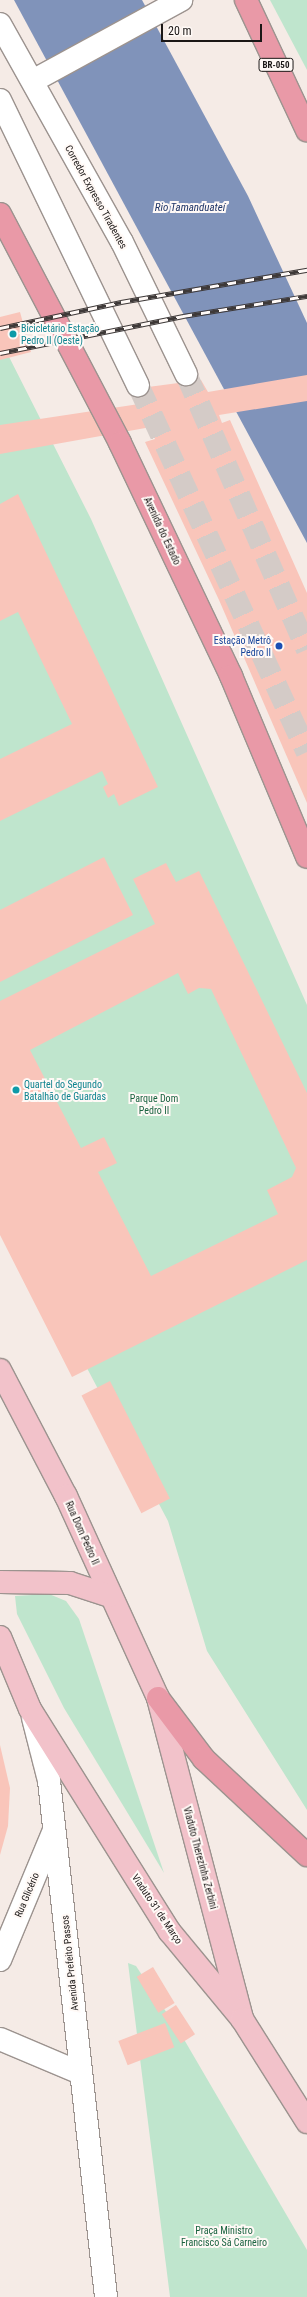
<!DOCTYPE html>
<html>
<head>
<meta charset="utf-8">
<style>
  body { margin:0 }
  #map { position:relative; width:307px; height:2297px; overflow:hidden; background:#f5ebe6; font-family:"Roboto Condensed",sans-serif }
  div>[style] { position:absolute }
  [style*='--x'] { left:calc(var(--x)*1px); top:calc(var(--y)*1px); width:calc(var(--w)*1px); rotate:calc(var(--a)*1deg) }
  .green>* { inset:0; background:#bfe5cd }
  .water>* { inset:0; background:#8093ba }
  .building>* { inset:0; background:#f9c5ba; transform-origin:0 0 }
  .minor-tunnel>* { height:22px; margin-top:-11px; transform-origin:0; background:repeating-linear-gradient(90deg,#d4cbc7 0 22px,transparent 0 33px) }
  .roads { filter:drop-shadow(1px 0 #9c938f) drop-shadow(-1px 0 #9c938f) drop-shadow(0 1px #9c938f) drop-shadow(0 -1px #9c938f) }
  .minor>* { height:22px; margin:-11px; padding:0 11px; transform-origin:11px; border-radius:11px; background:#fff }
  .major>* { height:22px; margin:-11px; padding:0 11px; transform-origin:11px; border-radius:11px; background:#f2c2ca }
  .highway>* { height:22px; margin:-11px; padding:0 11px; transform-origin:11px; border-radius:11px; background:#e999a7 }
  .rail>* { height:4.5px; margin-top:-2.25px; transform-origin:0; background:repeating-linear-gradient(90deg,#fff9f6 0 9px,#3e3938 0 18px); box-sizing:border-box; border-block:1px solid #3e3938 }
  .dots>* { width:11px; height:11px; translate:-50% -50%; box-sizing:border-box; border:2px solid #fff9f6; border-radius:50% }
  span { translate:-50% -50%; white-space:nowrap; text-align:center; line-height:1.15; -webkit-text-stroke:4px #fff9f6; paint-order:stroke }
  .shield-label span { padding:1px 3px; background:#fff9f6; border:1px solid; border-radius:3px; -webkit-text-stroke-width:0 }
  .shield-label { font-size:9px; color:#1b1716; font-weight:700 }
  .street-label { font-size:10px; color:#1b1716 }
  .culture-label { font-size:10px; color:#0d838f }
  .left { translate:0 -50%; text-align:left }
  .transit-label { font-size:10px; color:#164399 }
  .right { translate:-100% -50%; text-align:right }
  .park-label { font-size:10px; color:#1a6340 }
  .water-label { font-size:11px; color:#1f3567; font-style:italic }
  .scale { position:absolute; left:161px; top:24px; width:101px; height:18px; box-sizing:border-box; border:2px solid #1b1716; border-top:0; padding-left:5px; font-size:12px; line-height:14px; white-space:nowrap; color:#1b1716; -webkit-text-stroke:3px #fff9f6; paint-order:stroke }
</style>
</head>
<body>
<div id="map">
  <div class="green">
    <i style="clip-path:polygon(270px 0,307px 0,307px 70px)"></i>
    <i style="clip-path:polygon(0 339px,91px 519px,307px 1005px,307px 1810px,207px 1651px,168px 1521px,0 1204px)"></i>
    <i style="clip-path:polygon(49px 1594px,66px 1601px,79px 1619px,164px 1873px,64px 1708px,17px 1614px,15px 1596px)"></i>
    <i style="clip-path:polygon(128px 1963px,136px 1966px,182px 2036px,307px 2250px,307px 2297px,170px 2297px)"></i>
  </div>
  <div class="water">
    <i style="clip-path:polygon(14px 0,142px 0,248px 196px,307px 323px,307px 543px)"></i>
  </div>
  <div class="building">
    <i style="clip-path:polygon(20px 312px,31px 352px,0 360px,0 317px)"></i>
    <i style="clip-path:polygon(307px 375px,307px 401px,219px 415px,222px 423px,230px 420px,307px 593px,307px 803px,219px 600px,145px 442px,155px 439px,151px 427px,0 454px,0 425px,139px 404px,133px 389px,201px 380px,208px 392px)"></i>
    <i style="clip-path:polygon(18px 494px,158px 787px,119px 806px,114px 794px,108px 798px,103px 787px,108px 784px,102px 771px,0 821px,0 759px,72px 724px,18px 612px,0 621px,0 504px)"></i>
    <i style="clip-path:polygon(104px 857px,133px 915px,0 982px,0 910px)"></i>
    <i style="clip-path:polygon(evenodd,166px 863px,176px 882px,199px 871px,307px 1093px,307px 1260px,72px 1377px,0 1235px,0 1001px,155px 924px,133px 879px,166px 863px,178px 973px,188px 994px,199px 988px,211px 989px,296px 1168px,292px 1177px,267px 1190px,278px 1214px,151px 1276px,98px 1172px,117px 1163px,104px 1137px,81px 1148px,30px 1050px,178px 973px)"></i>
    <i style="left:110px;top:1381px;width:132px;height:32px;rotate:63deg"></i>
    <i style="clip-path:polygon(0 1745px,10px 1788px,8px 1826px,0 1855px)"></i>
    <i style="left:153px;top:1967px;width:42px;height:19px;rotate:59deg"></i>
    <i style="left:176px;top:2005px;width:35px;height:17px;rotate:57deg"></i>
    <i style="left:165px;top:2023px;width:26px;height:50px;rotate:69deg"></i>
  </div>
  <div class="minor-tunnel">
    <i style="--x:186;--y:374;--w:301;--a:66.3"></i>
    <i style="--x:138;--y:385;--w:404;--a:65.3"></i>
  </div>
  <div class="roads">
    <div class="minor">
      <i style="--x:0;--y:24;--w:250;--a:60.8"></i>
      <i style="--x:122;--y:242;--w:147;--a:64.1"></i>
      <i style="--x:40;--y:77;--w:161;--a:-28.6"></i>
      <i style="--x:0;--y:100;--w:317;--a:64.2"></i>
      <i style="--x:33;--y:1718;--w:65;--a:75.7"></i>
      <i style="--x:49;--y:1781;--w:519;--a:83.7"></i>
      <i style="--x:0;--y:1960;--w:141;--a:-67.4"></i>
      <i style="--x:0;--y:2039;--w:87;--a:23"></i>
    </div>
    <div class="major">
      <i style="--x:0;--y:1370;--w:142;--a:62.4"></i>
      <i style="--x:66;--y:1496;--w:222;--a:65.5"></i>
      <i style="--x:158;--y:1698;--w:332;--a:75.3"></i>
      <i style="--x:0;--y:1582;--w:70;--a:0.8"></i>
      <i style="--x:70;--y:1583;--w:42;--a:18"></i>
      <i style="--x:0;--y:1637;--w:78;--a:67.4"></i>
      <i style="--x:30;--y:1709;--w:263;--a:57.9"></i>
      <i style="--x:170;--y:1932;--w:113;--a:50.4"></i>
      <i style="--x:242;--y:2019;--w:122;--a:57.7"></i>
    </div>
    <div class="highway">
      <i style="--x:246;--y:0;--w:144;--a:64.9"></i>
      <i style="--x:0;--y:214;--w:259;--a:62.3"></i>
      <i style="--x:120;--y:443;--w:258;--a:64.5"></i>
      <i style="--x:231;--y:676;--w:196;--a:67.2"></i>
      <i style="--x:158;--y:1698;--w:76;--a:53"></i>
      <i style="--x:204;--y:1759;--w:141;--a:43"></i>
    </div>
  </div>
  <div class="rail">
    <i style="--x:0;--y:328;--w:124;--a:-12.1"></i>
    <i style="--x:121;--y:302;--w:189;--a:-9.8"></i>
    <i style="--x:0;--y:353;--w:187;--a:-11.4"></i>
    <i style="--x:183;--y:316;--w:126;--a:-9.2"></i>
  </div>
  <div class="dots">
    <i style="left:13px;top:334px;background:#0f9aa8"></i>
    <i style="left:279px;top:646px;background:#1a4fb4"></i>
    <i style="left:16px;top:1090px;background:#0f9aa8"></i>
  </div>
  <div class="shield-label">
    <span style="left:276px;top:65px">BR-050</span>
  </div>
  <div class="street-label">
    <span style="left:96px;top:197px;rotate:61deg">Corredor Expresso Tiradentes</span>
    <span style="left:162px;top:531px;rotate:65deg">Avenida do Estado</span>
    <span style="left:82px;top:1533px;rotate:66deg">Rua Dom Pedro II</span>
    <span style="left:200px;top:1858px;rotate:75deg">Viaduto Therezinha Zerbini</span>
    <span style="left:27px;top:1895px;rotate:-67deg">Rua Glicério</span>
    <span style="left:157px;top:1909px;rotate:56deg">Viaduto 31 de Março</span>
    <span style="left:70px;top:1963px;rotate:-96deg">Avenida Prefeito Passos</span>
  </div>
  <div class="culture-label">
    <span class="left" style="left:21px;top:334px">Bicicletário Estação<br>Pedro II (Oeste)</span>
    <span class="left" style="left:24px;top:1090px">Quartel do Segundo<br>Batalhão de Guardas</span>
  </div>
  <div class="transit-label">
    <span class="right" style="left:271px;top:646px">Estação Metrô<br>Pedro II</span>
  </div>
  <div class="park-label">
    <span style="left:154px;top:1104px">Parque Dom<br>Pedro II</span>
    <span style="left:224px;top:2236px">Praça Ministro<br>Francisco Sá Carneiro</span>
  </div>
  <div class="water-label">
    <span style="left:190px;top:208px">Rio Tamanduateí</span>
  </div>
  <div class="scale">20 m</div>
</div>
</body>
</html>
